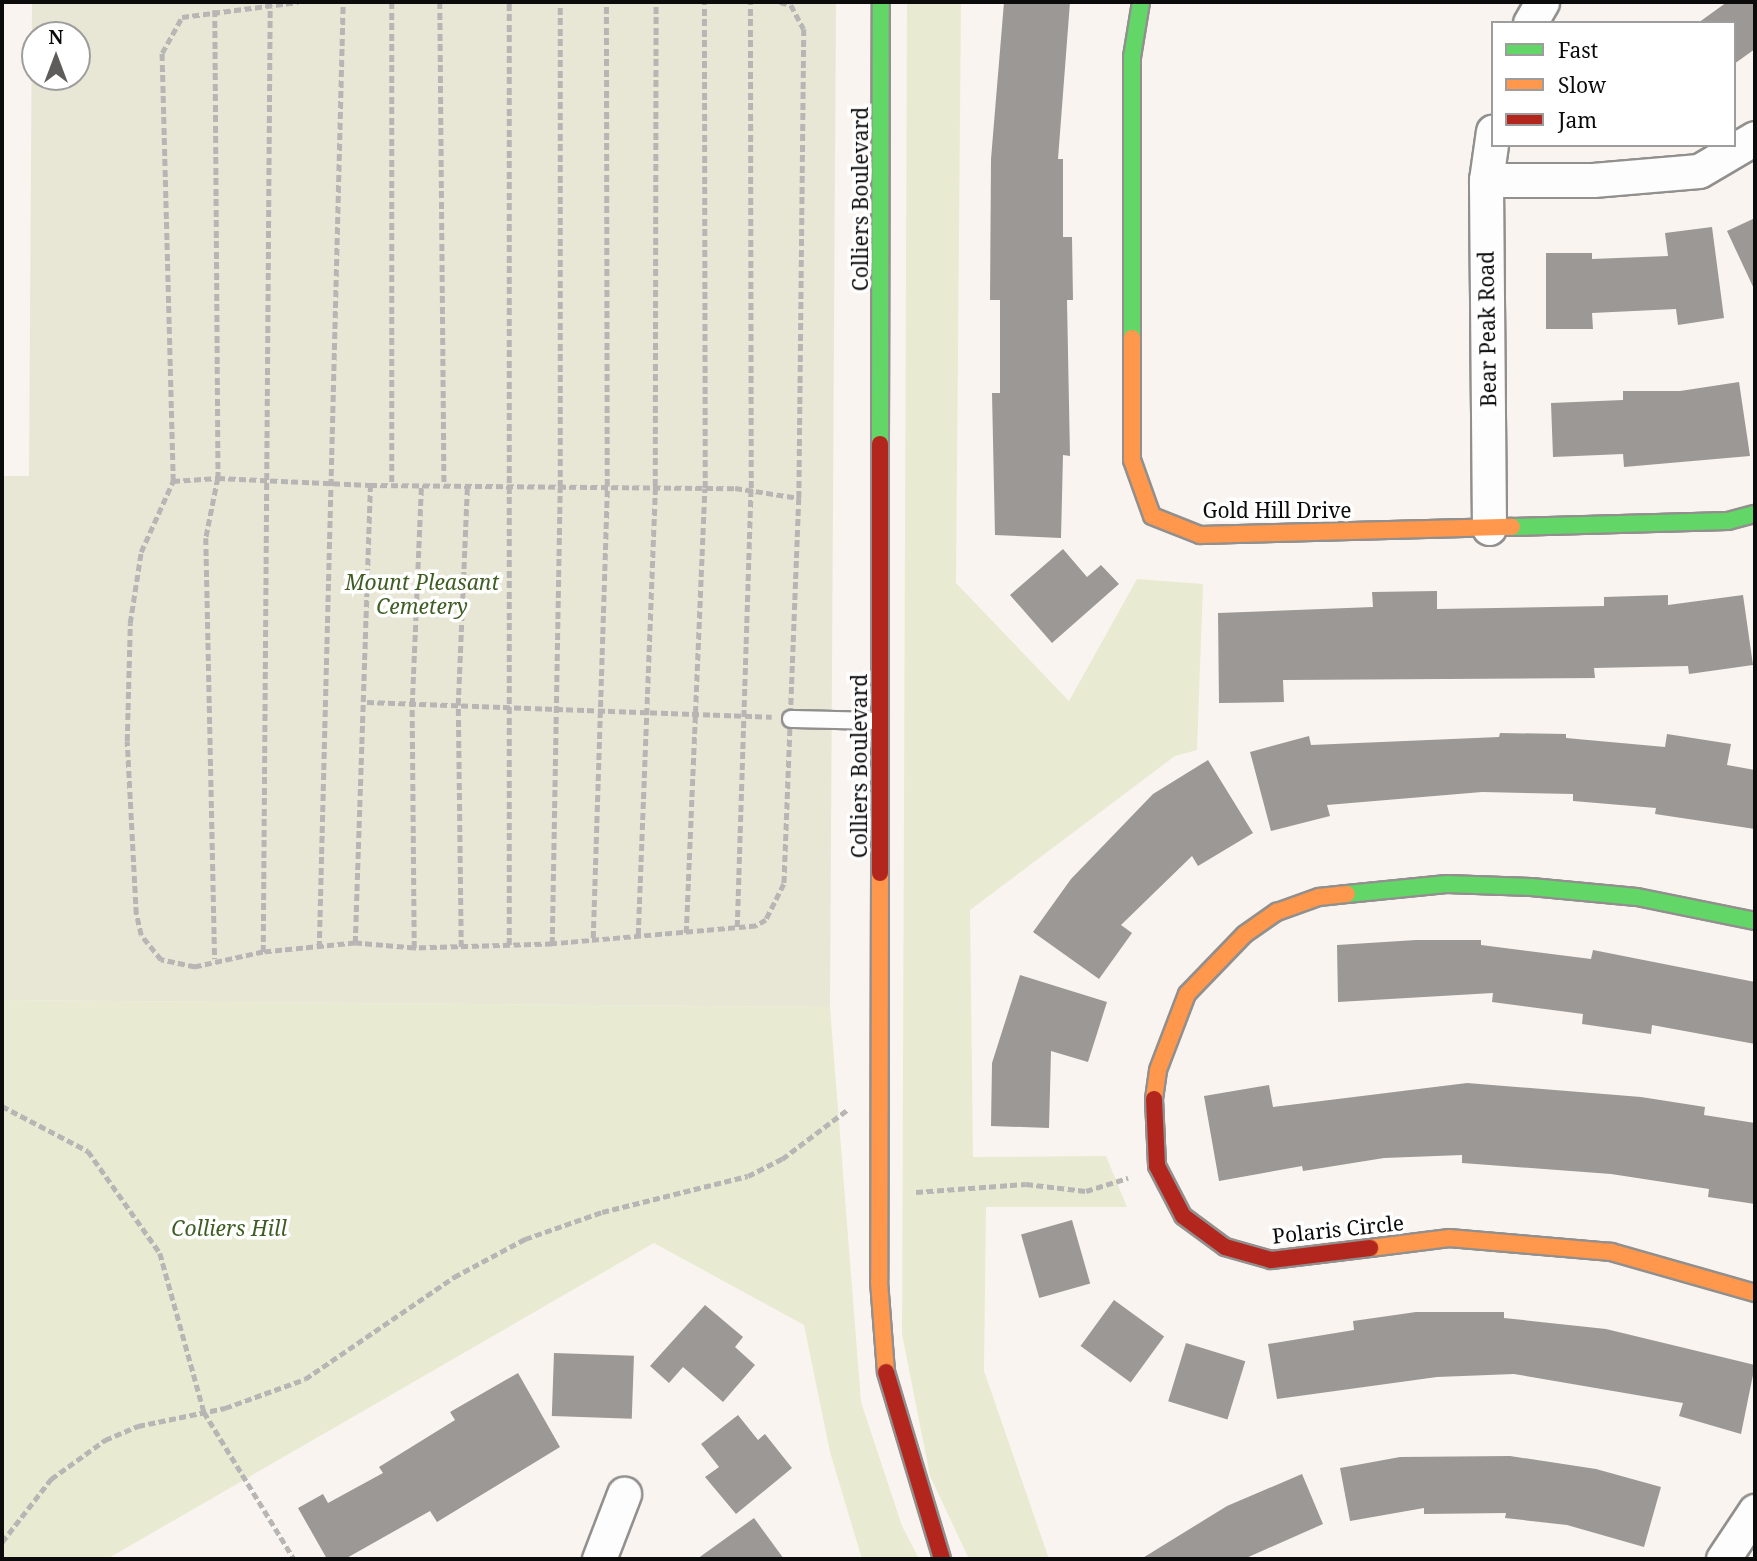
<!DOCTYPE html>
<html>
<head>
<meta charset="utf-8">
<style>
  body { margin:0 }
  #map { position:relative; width:1757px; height:1561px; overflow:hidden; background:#f9f4ef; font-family:"Noto Serif",serif }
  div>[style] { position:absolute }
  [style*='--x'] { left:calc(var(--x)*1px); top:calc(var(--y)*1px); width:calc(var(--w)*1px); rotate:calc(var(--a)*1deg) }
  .green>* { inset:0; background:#e8ebd1 }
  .cemetery>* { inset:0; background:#e8e7d5 }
  .building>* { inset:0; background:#9c9895; transform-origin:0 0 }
  .path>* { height:4.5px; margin-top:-2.25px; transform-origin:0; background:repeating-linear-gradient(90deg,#b7b6b5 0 7px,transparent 0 10.5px) }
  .roads { filter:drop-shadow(2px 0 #92908e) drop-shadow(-2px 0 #92908e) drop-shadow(0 2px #92908e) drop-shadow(0 -2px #92908e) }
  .lane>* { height:16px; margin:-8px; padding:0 8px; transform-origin:8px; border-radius:8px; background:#fefdfd }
  .street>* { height:33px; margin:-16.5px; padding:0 16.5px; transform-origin:16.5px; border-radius:16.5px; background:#fefdfd }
  .fast>* { height:16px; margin:-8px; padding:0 8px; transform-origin:8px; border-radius:8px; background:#63d668 }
  .slow>* { height:16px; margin:-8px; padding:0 8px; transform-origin:8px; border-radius:8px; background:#ff974d }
  .jam>* { height:16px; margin:-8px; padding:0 8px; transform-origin:8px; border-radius:8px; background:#b3261e }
  span { translate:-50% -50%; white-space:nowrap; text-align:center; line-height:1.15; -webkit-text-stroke:7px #fff; paint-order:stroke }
  .street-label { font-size:21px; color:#0b0b0b }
  .park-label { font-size:21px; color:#3e5d22; font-style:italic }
  .frame { position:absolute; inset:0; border:4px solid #0b0b0b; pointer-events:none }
  .legend { position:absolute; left:1491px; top:21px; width:245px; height:126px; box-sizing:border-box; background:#fff; border:2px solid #9d9d9d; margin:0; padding:9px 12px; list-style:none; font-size:21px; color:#0b0b0b }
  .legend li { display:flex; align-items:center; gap:14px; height:35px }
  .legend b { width:35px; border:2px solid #9d9d9d }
  .north { position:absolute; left:21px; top:21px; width:70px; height:70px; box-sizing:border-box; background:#fff; border:2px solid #9d9d9d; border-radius:50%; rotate:0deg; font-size:19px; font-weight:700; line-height:28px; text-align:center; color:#0b0b0b }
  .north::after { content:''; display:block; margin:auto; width:24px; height:32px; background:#5e5d5b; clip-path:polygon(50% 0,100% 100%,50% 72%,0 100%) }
</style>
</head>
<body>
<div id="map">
  <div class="green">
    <i style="clip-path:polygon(907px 2px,961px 2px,956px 583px,1069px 701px,1137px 579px,1203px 584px,1197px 750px,1175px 756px,970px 910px,973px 1157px,1106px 1156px,1127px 1207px,986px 1207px,984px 1371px,1049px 1559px,969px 1559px,930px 1476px,902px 1334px)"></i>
    <i style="clip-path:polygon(2px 1000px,830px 1007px,861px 1402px,902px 1526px,919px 1559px,862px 1559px,830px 1452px,804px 1325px,654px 1243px,107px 1559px,2px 1559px)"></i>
  </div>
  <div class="cemetery">
    <i style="clip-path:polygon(evenodd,32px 2px,836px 2px,830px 1007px,2px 1000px,2px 476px,29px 476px,32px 2px,35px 35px,77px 35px,77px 77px,35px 77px,35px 35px)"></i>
  </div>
  <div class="building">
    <i style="clip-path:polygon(1004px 2px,1070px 2px,1058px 159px,1063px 159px,1063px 237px,1072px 237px,1073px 300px,1067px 300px,1070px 456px,1063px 455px,1061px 538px,995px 535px,992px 393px,1000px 393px,1000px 300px,990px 300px,991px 159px)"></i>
    <i style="clip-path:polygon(1727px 2px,1755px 2px,1755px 49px,1734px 64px,1734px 23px,1698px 23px)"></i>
    <i style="clip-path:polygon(1755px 218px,1755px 291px,1727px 231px)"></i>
    <i style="clip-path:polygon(1712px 227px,1724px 318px,1678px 325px,1676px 309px,1592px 313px,1593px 329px,1546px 329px,1546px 253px,1592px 253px,1592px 259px,1668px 256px,1665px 233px)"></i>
    <i style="clip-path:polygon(1739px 382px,1750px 456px,1624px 467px,1623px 454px,1553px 457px,1551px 403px,1623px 400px,1623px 391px,1680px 391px)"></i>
    <i style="clip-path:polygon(1063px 549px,1087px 577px,1101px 565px,1119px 584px,1052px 643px,1010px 595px)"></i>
    <i style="clip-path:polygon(1437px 591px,1437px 609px,1604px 606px,1604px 597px,1668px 595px,1668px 605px,1743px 595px,1753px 665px,1689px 674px,1688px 666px,1594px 668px,1595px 678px,1283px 680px,1284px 702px,1219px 703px,1218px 613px,1373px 607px,1372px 592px)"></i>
    <i style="clip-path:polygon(1500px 733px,1566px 734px,1566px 738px,1665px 747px,1667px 734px,1731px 744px,1727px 765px,1755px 770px,1755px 829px,1655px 814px,1656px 808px,1573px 801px,1573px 794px,1482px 792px,1327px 805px,1330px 816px,1271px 831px,1250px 752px,1309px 736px,1311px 745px,1499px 737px)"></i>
    <i style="clip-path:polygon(1208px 760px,1253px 833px,1198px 866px,1192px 856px,1121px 925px,1132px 933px,1099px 979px,1033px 932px,1071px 879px,1153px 794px)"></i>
    <i style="clip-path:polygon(1416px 940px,1481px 940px,1481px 945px,1591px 959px,1593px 950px,1755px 982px,1755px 1044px,1652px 1025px,1651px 1034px,1582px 1024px,1583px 1014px,1492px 1002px,1493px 993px,1338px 1002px,1337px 945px)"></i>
    <i style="clip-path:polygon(1020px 975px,1107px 1002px,1088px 1062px,1051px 1051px,1049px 1128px,991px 1126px,992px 1063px)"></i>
    <i style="clip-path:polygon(1467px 1083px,1641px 1097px,1705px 1107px,1704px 1115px,1755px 1123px,1755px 1204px,1708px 1197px,1709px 1189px,1611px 1174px,1462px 1163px,1462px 1155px,1384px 1158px,1303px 1171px,1302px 1166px,1219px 1181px,1204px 1096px,1269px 1085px,1273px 1107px)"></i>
    <i style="left:1072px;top:1220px;width:66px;height:53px;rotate:74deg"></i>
    <i style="left:1114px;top:1300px;width:62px;height:57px;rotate:36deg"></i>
    <i style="clip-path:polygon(705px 1305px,743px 1337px,735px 1347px,755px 1365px,723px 1402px,683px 1367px,669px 1383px,650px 1366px)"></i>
    <i style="clip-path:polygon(1416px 1312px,1504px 1312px,1504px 1318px,1606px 1329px,1755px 1365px,1741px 1434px,1679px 1416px,1683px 1403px,1514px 1374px,1437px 1377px,1277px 1399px,1268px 1344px,1354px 1330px,1353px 1321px)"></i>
    <i style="left:1186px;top:1343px;width:62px;height:61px;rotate:17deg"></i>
    <i style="left:554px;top:1353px;width:80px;height:63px;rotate:2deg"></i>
    <i style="clip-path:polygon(518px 1373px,560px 1447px,437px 1522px,430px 1511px,345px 1559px,327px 1559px,298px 1508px,323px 1494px,328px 1503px,383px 1473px,379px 1467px,455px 1420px,450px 1412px)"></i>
    <i style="clip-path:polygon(738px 1415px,758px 1440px,765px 1434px,792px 1468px,736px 1514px,705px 1477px,719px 1467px,701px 1444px)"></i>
    <i style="clip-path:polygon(1510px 1456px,1596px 1469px,1661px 1487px,1644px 1547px,1567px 1525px,1505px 1518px,1506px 1513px,1424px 1514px,1424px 1508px,1350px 1521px,1340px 1468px,1400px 1457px)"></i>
    <i style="clip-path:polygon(1302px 1474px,1323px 1524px,1244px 1559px,1141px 1559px,1227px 1506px)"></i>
    <i style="clip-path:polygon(754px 1518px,784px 1559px,697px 1559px)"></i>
  </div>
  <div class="path">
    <i style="--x:321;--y:2;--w:80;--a:0"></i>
    <i style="--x:392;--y:2;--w:482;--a:90"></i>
    <i style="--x:440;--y:2;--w:483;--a:89.5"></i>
    <i style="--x:780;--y:2;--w:11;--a:15"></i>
    <i style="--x:791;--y:5;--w:27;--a:62"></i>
    <i style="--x:804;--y:29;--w:469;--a:90.6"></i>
    <i style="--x:215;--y:10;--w:468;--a:89.6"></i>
    <i style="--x:218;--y:478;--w:61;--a:101.3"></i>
    <i style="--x:206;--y:538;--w:421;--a:88.8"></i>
    <i style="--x:218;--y:478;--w:152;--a:2.6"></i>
    <i style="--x:370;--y:485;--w:365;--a:0.5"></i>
    <i style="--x:735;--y:488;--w:65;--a:8.9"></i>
    <i style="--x:799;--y:498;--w:386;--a:92.2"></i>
    <i style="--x:784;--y:884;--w:40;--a:116.6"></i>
    <i style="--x:766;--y:920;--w:12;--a:149"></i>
    <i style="--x:756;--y:926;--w:205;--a:175"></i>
    <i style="--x:552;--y:944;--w:138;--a:178.3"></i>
    <i style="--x:414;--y:948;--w:59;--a:-175.2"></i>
    <i style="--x:355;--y:943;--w:92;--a:174.4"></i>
    <i style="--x:263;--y:952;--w:70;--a:167.6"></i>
    <i style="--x:195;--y:967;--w:35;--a:-168"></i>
    <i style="--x:161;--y:960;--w:32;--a:-129"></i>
    <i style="--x:141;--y:935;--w:22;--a:-103"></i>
    <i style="--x:136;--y:914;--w:173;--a:-93"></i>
    <i style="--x:127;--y:741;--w:118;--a:-88.5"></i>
    <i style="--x:130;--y:623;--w:72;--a:-81.2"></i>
    <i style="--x:141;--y:552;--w:78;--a:-65.7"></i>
    <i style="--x:173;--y:481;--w:45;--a:-3.8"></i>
    <i style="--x:173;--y:481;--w:428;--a:-91.5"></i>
    <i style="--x:162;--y:53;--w:41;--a:-60.9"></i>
    <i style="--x:182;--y:17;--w:117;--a:-7.4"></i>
    <i style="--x:367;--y:702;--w:405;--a:2.1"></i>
    <i style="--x:737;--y:927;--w:439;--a:-88.2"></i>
    <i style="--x:751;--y:488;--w:486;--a:-90.1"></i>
    <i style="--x:686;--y:933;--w:445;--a:-87.6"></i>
    <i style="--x:705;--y:488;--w:486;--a:-90.1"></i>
    <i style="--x:638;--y:935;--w:449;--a:-87.8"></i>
    <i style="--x:655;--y:486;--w:484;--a:-89.9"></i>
    <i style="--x:593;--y:938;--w:452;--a:-88.2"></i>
    <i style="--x:607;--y:486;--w:484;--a:-90.1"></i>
    <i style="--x:355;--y:943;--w:458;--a:-88.1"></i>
    <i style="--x:552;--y:944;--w:457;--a:-89"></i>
    <i style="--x:560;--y:487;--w:485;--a:-90"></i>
    <i style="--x:509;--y:945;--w:943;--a:-90"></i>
    <i style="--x:461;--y:947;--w:242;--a:-90.7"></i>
    <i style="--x:458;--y:705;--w:218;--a:-87.6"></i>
    <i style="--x:319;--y:948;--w:945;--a:-88.55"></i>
    <i style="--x:414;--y:948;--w:243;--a:-90.5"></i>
    <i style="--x:412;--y:705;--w:219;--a:-87.6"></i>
    <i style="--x:263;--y:952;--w:947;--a:-89.58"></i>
    <i style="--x:2;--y:1106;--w:97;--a:27.6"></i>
    <i style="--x:88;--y:1151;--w:125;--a:54.8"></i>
    <i style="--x:160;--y:1253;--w:165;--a:74.5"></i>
    <i style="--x:204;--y:1412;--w:172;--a:58.5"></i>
    <i style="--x:916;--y:1192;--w:110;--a:-4.2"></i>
    <i style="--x:1026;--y:1184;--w:60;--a:6.7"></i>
    <i style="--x:1086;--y:1191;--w:44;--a:-17.2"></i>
    <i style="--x:2;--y:1542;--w:80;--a:-52.1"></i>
    <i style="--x:51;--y:1479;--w:67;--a:-35.8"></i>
    <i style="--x:105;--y:1440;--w:36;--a:-23"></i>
    <i style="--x:138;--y:1426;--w:89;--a:-11.7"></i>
    <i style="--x:225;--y:1408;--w:85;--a:-19.9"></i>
    <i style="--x:305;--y:1379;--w:181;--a:-34.4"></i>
    <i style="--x:454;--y:1277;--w:81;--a:-28.2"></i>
    <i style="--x:525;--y:1239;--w:82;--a:-19.3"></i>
    <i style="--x:602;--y:1212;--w:150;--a:-13.9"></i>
    <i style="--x:748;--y:1176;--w:38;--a:-27"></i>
    <i style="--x:782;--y:1159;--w:83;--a:-37.1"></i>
  </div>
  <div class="roads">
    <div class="lane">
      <i style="--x:791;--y:719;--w:89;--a:1.3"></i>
    </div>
    <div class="street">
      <i style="--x:1530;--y:23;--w:24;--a:-60"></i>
      <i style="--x:1486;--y:180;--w:107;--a:0"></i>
      <i style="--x:1593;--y:180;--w:106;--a:-4.9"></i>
      <i style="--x:1699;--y:171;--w:65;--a:-30.5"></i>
      <i style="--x:1489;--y:528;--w:348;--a:-90.5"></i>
      <i style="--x:1486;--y:180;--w:49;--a:-81.9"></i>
      <i style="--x:599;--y:1559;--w:70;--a:-69"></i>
      <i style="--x:1723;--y:1559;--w:58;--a:-56.3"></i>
    </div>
    <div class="fast">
      <i style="--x:1132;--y:338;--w:281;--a:-90"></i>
      <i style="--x:1132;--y:57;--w:56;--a:-80.7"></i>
      <i style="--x:880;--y:444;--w:442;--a:-89.9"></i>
      <i style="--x:1512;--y:527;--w:216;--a:-1.6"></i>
      <i style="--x:1728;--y:521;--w:28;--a:-15"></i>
      <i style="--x:1347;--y:894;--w:100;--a:-5.7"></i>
      <i style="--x:1447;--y:884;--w:84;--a:2"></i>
      <i style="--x:1531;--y:887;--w:106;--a:5.4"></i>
      <i style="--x:1637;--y:897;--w:120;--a:11.5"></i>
    </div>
    <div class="slow">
      <i style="--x:1132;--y:338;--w:122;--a:90"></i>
      <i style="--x:1132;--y:460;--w:59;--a:70.3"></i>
      <i style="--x:1152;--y:516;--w:52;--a:21.6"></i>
      <i style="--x:1200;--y:535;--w:312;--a:-1.5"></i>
      <i style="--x:880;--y:873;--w:408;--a:90.1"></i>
      <i style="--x:879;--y:1281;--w:91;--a:85.6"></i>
      <i style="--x:1154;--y:1099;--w:29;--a:-82"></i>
      <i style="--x:1158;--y:1070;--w:81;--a:-69.1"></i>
      <i style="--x:1187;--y:994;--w:83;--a:-46"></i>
      <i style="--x:1245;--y:934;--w:39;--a:-35"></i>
      <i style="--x:1277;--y:912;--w:45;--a:-19.7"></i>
      <i style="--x:1319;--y:897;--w:28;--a:-6"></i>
      <i style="--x:1370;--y:1248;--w:80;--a:-7.2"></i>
      <i style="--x:1449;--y:1238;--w:163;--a:4.9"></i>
      <i style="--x:1611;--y:1252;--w:150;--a:15.9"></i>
    </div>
    <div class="jam">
      <i style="--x:880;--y:873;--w:429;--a:-90"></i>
      <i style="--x:1154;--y:1099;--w:67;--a:87.4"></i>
      <i style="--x:1157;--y:1166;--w:56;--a:62.5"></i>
      <i style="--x:1183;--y:1216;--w:52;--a:36.4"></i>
      <i style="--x:1225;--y:1247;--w:48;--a:15.8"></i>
      <i style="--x:1271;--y:1260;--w:100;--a:-6.9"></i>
      <i style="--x:886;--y:1372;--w:195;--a:73.3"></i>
    </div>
  </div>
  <div class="street-label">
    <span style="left:860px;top:199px;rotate:-90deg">Colliers Boulevard</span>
    <span style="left:1487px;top:329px;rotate:-91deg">Bear Peak Road</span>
    <span style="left:1277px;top:510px">Gold Hill Drive</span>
    <span style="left:859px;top:766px;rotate:-90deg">Colliers Boulevard</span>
    <span style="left:1338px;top:1229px;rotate:-6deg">Polaris Circle</span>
  </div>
  <div class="park-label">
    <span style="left:422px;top:594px">Mount Pleasant<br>Cemetery</span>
    <span style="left:229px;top:1228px">Colliers Hill</span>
  </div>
  <div class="frame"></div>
  <ul class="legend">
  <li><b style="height:9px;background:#63d668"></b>Fast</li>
  <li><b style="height:9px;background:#ff974d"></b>Slow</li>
  <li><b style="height:9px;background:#b3261e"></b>Jam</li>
  </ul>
  <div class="north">N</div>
</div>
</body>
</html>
